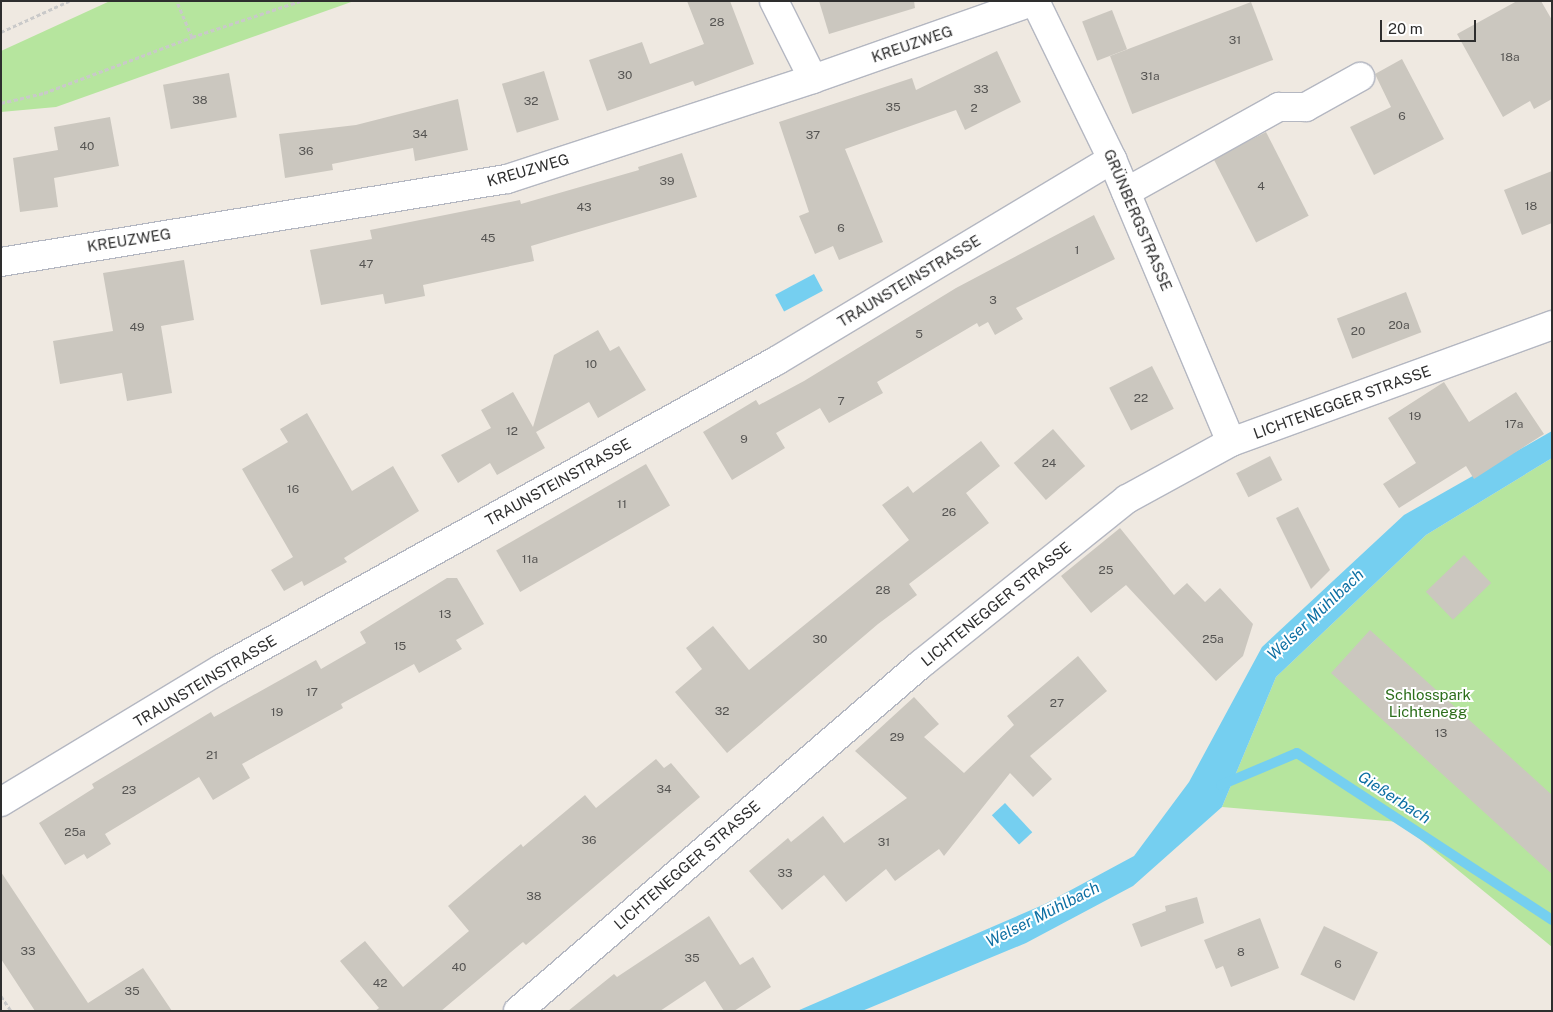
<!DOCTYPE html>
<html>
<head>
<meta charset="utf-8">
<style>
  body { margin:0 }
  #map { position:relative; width:1553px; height:1012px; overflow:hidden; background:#efe9e1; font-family:"Public Sans",sans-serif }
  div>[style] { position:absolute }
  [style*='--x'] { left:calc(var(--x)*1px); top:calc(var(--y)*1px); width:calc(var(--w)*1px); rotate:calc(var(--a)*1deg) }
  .green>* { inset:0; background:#b6e59e }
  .water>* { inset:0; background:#75cff0; transform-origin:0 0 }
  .stream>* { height:10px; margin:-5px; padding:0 5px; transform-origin:5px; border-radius:5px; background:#75cff0 }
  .building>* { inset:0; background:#cbc7bf; transform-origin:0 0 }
  .path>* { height:3px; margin-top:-1.5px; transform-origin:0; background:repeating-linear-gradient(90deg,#c9c9c9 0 4px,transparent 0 6.5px) }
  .roads { filter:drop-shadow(1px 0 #b4b7c1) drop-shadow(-1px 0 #b4b7c1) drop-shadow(0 1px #b4b7c1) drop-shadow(0 -1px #b4b7c1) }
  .minor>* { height:28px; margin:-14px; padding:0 14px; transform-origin:14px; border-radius:14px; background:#fff }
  span { translate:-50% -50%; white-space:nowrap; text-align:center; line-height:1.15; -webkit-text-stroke:4px #fff; paint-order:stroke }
  .number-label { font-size:12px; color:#555452 }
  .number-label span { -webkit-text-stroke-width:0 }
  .street-label { font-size:15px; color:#2e2e2e }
  .park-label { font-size:15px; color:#2c6e1b }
  .water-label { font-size:16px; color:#0d6fa3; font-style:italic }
  .frame { position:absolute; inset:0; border:2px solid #2e2e2e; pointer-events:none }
  .scale { position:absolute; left:1380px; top:20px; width:96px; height:22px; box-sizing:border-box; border:2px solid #2e2e2e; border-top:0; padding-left:6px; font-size:15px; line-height:18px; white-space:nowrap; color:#2e2e2e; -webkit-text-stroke:4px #fff; paint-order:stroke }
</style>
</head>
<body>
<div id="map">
  <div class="green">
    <i style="clip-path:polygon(110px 1px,354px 1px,56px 107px,1px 112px,1px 51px)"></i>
    <i style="clip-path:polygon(1552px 458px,1552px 947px,1399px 822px,1222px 807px,1276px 677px,1426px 535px)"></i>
  </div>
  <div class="water">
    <i style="left:814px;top:274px;width:19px;height:44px;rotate:62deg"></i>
    <i style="clip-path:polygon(1552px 431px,1552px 458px,1426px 535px,1276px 677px,1222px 807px,1133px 886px,1026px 943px,862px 1011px,797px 1011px,1045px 904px,1134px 856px,1189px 782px,1262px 647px,1404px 515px)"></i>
    <i style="left:1005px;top:803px;width:40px;height:18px;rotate:47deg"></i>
  </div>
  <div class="stream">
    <i style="--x:1221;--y:785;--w:82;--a:-22.8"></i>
    <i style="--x:1297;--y:753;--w:305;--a:33.2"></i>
  </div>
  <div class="building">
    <i style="clip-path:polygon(687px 1px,730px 1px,754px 64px,695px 86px,693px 81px,607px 111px,589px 60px,642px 42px,650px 64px,704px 44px)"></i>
    <i style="clip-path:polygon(819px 1px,914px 1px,915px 8px,829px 34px)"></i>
    <i style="clip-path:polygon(1517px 1px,1541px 1px,1552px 20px,1552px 99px,1534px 109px,1530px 101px,1503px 117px,1457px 34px)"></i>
    <i style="left:1251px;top:2px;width:62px;height:151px;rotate:69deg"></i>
    <i style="left:1112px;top:10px;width:42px;height:32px;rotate:69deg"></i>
    <i style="clip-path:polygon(997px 51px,1021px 102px,965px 130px,956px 110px,845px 149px,883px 242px,839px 260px,833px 246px,815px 254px,799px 216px,809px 212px,779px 122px,912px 78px,916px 90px)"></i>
    <i style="clip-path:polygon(1402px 59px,1444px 139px,1374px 175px,1350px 127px,1391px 107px,1375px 74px)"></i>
    <i style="left:544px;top:71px;width:51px;height:44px;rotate:73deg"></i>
    <i style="left:229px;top:73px;width:45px;height:67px;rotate:80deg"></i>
    <i style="clip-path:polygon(458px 99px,468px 150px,415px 161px,413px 148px,332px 164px,333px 170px,285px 178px,279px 134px,356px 125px)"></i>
    <i style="clip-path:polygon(110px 117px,119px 166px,54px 178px,58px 207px,20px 212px,13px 158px,58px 150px,54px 127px)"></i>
    <i style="left:1266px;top:132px;width:94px;height:59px;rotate:63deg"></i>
    <i style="clip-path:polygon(682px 153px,697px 197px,531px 246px,534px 261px,423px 285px,425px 296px,385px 304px,383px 294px,321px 305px,310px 250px,372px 239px,370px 230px,520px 200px,521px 204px,639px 170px,638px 167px)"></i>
    <i style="clip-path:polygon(1552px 171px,1552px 223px,1522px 235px,1504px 190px)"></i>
    <i style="clip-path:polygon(1094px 215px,1115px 259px,1016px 308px,1023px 319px,995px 335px,988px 322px,979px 327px,977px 323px,877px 382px,883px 393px,829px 423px,820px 408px,776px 433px,785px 448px,732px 480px,703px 432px,756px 400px,759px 405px,804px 381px,956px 288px)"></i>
    <i style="clip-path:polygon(184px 260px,194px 320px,161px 326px,172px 393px,127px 401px,122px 373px,60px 384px,53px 341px,113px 331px,103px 273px)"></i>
    <i style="left:1406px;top:292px;width:43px;height:74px;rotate:69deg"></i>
    <i style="clip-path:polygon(598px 330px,610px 351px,619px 346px,646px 390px,598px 418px,589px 402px,536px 432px,545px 448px,497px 475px,490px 463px,458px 483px,441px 455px,491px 428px,481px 410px,513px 392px,533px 427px,554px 355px)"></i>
    <i style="left:1152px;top:366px;width:48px;height:48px;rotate:63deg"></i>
    <i style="clip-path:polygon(1444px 382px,1469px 422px,1516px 392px,1544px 434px,1474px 479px,1466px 466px,1399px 508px,1383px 484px,1416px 463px,1388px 418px)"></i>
    <i style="clip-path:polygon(307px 413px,352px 491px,393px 466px,419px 511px,344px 558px,347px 562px,304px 586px,302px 581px,284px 591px,271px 570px,293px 557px,242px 469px,288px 442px,280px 429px)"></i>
    <i style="left:1053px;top:429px;width:49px;height:52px;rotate:49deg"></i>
    <i style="clip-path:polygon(981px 441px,1000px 466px,966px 493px,989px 523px,909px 584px,917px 595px,878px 624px,727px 753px,675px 692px,702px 669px,686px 648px,713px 626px,749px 670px,909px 540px,882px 505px,908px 486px,913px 493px)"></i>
    <i style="left:1270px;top:456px;width:27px;height:38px;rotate:63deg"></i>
    <i style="left:646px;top:464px;width:48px;height:173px;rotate:60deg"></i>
    <i style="clip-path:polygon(1298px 507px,1330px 570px,1311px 589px,1276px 518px)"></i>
    <i style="clip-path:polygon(1120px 528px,1174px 595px,1187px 583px,1205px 602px,1220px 588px,1253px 624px,1243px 656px,1216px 681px,1126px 585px,1091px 613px,1061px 576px)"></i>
    <i style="left:1464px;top:555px;width:39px;height:53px;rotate:46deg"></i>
    <i style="clip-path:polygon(447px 578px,457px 578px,484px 624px,456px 640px,462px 649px,419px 673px,414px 664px,341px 704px,343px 708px,242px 764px,250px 778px,213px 800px,199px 777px,105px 834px,111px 844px,87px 859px,84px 854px,65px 865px,39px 823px,94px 788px,92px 784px,211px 712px,214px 717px,316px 660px,321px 669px,366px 643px,360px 632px)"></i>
    <i style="clip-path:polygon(1370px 630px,1552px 795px,1552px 874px,1331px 673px)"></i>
    <i style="clip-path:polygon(1078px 656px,1107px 691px,1030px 756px,1052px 779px,1033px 797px,1010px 773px,944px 856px,939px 849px,895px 881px,886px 869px,846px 902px,824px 875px,782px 910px,749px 871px,788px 838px,791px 842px,823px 816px,844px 843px,907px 798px,855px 751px,914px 697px,939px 724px,924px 737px,964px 773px,1014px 725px,1007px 716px)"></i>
    <i style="clip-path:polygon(656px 759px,664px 768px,671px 763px,700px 797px,526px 945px,523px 942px,441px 1011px,375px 1011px,379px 1008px,340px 961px,365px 941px,403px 987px,469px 931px,448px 906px,521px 844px,523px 847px,585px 795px,596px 808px)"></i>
    <i style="clip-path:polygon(1px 872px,88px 1003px,143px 968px,172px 1011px,35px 1011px,1px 959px)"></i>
    <i style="clip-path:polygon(1197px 897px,1204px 923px,1141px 947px,1132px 924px,1166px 911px,1165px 906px)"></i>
    <i style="clip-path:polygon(709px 916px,740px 965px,753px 957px,771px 987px,734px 1011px,724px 1011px,705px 981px,660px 1011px,568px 1011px,614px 974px,617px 977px)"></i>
    <i style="clip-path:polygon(1260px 918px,1279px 968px,1231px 987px,1223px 966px,1216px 969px,1204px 940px)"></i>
    <i style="left:1324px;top:926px;width:60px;height:54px;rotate:26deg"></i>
  </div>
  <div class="path">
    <i style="--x:1;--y:32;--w:75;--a:-24.5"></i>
    <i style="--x:192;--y:37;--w:114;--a:-18.4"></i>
    <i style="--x:1;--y:103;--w:44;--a:-13.1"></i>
    <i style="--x:44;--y:93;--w:158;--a:-20.7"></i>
    <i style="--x:192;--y:37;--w:39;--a:-113"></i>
    <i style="--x:1;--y:996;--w:18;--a:56"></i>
  </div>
  <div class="roads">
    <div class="minor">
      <i style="--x:774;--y:1;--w:87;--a:63.4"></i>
      <i style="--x:1035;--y:1;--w:176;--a:64"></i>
      <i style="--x:1112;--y:159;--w:307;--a:67.2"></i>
      <i style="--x:1126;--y:192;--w:175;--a:-29.1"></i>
      <i style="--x:1279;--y:107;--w:27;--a:0"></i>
      <i style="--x:1306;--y:107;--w:62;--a:-29.1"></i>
      <i style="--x:1;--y:262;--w:513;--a:-9.32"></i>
      <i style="--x:507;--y:179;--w:322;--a:-18.1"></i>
      <i style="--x:813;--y:79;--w:235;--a:-19.4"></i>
      <i style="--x:1;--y:802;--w:257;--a:-31.2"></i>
      <i style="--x:221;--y:669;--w:635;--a:-29.03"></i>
      <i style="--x:776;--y:361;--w:392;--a:-31"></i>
      <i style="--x:518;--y:1011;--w:532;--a:-40.73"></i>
      <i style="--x:921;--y:664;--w:264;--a:-38.7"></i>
      <i style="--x:1127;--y:499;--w:119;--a:-28.7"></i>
      <i style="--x:1231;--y:442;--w:342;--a:-20"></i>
    </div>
  </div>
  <div class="number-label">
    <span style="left:717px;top:23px">28</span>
    <span style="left:1235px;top:41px">31</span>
    <span style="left:1510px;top:58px">18a</span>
    <span style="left:625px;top:76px">30</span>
    <span style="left:1150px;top:77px">31a</span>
    <span style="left:981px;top:90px">33</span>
    <span style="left:200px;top:101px">38</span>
    <span style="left:531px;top:102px">32</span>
    <span style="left:893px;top:108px">35</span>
    <span style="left:974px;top:109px">2</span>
    <span style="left:1402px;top:117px">6</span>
    <span style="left:420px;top:135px">34</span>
    <span style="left:813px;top:136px">37</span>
    <span style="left:87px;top:147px">40</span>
    <span style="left:306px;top:152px">36</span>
    <span style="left:667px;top:182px">39</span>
    <span style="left:1261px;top:187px">4</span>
    <span style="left:1531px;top:207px">18</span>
    <span style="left:584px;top:208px">43</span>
    <span style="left:841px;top:229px">6</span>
    <span style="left:488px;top:239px">45</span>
    <span style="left:1077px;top:251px">1</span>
    <span style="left:366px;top:265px">47</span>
    <span style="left:993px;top:301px">3</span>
    <span style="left:1399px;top:326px">20a</span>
    <span style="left:137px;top:328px">49</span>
    <span style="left:1358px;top:332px">20</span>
    <span style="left:919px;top:335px">5</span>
    <span style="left:591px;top:365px">10</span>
    <span style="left:1141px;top:399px">22</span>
    <span style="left:841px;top:402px">7</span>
    <span style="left:1415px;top:417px">19</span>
    <span style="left:1514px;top:425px">17a</span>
    <span style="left:512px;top:432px">12</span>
    <span style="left:744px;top:440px">9</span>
    <span style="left:1049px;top:464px">24</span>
    <span style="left:293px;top:490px">16</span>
    <span style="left:622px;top:505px">11</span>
    <span style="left:949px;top:513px">26</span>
    <span style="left:530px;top:560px">11a</span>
    <span style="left:1106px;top:571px">25</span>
    <span style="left:883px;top:591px">28</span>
    <span style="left:445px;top:615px">13</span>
    <span style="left:820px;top:640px">30</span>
    <span style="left:1213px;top:640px">25a</span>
    <span style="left:400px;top:647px">15</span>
    <span style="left:312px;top:693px">17</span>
    <span style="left:1057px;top:704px">27</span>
    <span style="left:722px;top:712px">32</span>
    <span style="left:277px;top:713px">19</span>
    <span style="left:1441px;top:734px">13</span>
    <span style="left:897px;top:738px">29</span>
    <span style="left:212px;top:756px">21</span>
    <span style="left:664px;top:790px">34</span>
    <span style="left:129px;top:791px">23</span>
    <span style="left:75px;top:833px">25a</span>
    <span style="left:589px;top:841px">36</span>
    <span style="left:884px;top:843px">31</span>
    <span style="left:785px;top:874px">33</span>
    <span style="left:534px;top:897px">38</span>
    <span style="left:28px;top:952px">33</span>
    <span style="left:1241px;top:953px">8</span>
    <span style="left:692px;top:959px">35</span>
    <span style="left:1338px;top:965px">6</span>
    <span style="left:459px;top:968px">40</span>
    <span style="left:380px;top:984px">42</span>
    <span style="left:132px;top:992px">35</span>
  </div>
  <div class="street-label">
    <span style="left:912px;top:44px;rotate:-19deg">KREUZWEG</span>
    <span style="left:528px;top:170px;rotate:-16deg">KREUZWEG</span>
    <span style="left:1138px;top:220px;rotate:67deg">GRÜNBERGSTRASSE</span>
    <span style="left:129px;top:240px;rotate:-9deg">KREUZWEG</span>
    <span style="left:909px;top:281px;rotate:-31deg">TRAUNSTEINSTRASSE</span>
    <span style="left:1342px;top:402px;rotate:-20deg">LICHTENEGGER STRASSE</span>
    <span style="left:558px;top:482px;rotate:-29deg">TRAUNSTEINSTRASSE</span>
    <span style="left:996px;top:604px;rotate:-39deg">LICHTENEGGER STRASSE</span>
    <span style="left:205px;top:681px;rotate:-31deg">TRAUNSTEINSTRASSE</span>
    <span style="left:687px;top:865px;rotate:-41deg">LICHTENEGGER STRASSE</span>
  </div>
  <div class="park-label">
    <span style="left:1428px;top:703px">Schlosspark<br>Lichtenegg</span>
  </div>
  <div class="water-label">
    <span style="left:1316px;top:615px;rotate:-43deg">Welser Mühlbach</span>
    <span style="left:1394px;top:798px;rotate:33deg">Gießerbach</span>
    <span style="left:1043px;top:915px;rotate:-27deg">Welser Mühlbach</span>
  </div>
  <div class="frame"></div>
  <div class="scale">20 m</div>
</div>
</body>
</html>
